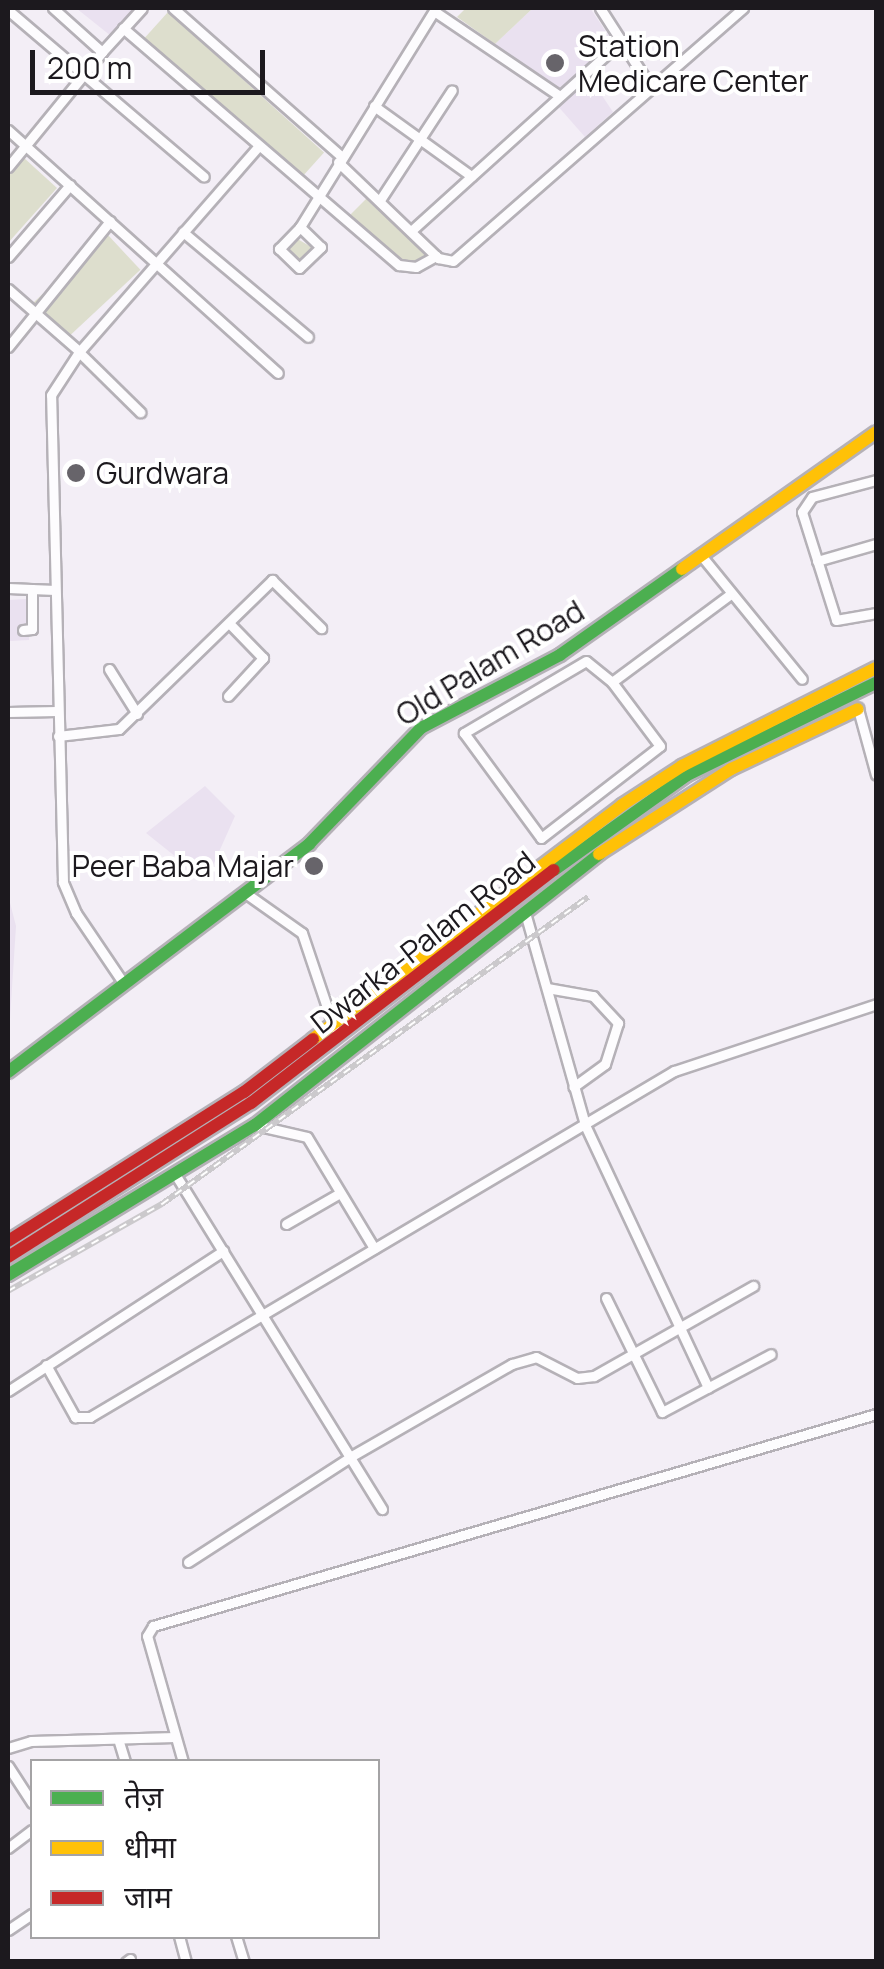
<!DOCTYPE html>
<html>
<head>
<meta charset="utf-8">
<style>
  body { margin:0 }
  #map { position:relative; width:884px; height:1969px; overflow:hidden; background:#f3eef6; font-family:Manrope,"Noto Sans Devanagari",sans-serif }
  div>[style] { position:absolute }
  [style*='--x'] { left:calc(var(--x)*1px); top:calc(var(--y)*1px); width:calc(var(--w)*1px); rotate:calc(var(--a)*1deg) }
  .built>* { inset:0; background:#eae1f0; transform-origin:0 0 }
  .green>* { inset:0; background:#dddecd; transform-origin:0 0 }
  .roads { filter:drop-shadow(2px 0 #b5b1b7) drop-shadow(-2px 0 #b5b1b7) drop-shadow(0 2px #b5b1b7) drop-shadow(0 -2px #b5b1b7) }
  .street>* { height:9px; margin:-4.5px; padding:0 4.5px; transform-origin:4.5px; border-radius:4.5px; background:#fdfcfe }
  .fast>* { height:12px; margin:-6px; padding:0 6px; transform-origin:6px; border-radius:6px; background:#4caf50 }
  .slow>* { height:12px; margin:-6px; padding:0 6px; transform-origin:6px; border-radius:6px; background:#ffc107 }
  .jam>* { height:12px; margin:-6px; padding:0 6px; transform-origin:6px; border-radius:6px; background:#c62828 }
  .rail>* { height:6px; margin-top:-3px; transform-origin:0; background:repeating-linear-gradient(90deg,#fff 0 8px,#cbc9cc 0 16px); box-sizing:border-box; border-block:2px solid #cbc9cc }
  .dots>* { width:28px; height:28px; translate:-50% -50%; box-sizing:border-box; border:5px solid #fff; border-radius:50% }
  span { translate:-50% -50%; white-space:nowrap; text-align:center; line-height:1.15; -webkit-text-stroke:8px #fff; paint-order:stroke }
  .poi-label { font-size:30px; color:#1c191e }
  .left { translate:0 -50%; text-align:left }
  .right { translate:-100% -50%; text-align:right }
  .street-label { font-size:30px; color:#1c191e }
  .frame { position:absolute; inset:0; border:10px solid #1c191e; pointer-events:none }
  .legend { position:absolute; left:30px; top:1759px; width:350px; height:180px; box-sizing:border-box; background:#fff; border:2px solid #a4a3a5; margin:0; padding:12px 18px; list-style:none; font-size:30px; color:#1c191e }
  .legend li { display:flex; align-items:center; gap:20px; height:50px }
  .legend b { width:50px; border:2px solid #a4a3a5 }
  .scale { position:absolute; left:30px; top:50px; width:235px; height:45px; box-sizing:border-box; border:5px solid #1c191e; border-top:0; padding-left:12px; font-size:30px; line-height:35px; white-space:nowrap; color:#1c191e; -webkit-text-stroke:8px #fff; paint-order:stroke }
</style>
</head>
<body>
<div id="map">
  <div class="built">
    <i style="clip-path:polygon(76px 8px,134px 8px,111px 36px)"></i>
    <i style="clip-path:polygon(533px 8px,590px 8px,613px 42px,559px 91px,495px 44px)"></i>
    <i style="clip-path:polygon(591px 79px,613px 112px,585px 137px,556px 104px)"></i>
    <i style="left:27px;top:599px;width:41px;height:19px;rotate:87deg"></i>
    <i style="clip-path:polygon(205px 786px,235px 816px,206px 881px,146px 833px)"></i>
    <i style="clip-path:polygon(8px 895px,16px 926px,8px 1050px)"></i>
  </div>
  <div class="green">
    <i style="clip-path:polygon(466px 8px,533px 8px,495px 44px,457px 17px)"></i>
    <i style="left:168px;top:12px;width:210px;height:38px;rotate:42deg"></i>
    <i style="clip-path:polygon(23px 157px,57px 188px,8px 243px,8px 174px)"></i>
    <i style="clip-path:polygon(367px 198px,428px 258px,403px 265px,348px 217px)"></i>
    <i style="left:107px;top:234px;width:49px;height:103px;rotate:47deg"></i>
    <i style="clip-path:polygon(294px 237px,313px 248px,299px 266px,284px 251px)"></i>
  </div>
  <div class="roads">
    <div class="street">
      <i style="--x:53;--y:8;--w:66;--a:41.9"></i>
      <i style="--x:102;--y:52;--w:59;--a:-47.7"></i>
      <i style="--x:173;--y:8;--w:224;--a:41.4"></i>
      <i style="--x:600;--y:8;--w:93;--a:57.3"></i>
      <i style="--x:8;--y:10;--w:257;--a:40.4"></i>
      <i style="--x:434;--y:11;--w:150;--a:34.1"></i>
      <i style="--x:123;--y:28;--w:364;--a:40.7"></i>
      <i style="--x:399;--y:265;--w:17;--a:7"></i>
      <i style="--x:416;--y:267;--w:23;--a:-29"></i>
      <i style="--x:374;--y:106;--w:120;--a:35.8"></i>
      <i style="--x:8;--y:130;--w:363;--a:42"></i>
      <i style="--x:338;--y:162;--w:139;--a:43.8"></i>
      <i style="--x:438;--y:258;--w:15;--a:11"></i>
      <i style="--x:453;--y:261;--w:385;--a:-41.1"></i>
      <i style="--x:8;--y:167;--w:149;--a:-50.7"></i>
      <i style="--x:380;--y:200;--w:131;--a:-56.8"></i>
      <i style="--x:300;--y:227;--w:29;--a:44"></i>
      <i style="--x:321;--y:247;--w:30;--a:136"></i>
      <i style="--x:299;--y:268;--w:28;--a:-136"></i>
      <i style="--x:279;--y:249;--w:30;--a:-46"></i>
      <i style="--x:300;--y:227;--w:258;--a:-58.2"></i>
      <i style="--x:411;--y:231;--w:283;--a:-42.1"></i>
      <i style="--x:183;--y:232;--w:163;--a:40"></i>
      <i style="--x:8;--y:257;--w:95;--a:-49.3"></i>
      <i style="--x:8;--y:289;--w:94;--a:41.1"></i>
      <i style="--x:8;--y:347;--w:162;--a:-51"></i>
      <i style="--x:79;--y:352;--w:86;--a:44.5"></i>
      <i style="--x:876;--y:480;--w:66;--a:165.1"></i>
      <i style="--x:812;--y:497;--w:18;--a:124"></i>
      <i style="--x:802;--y:512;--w:113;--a:72.5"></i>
      <i style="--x:836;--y:620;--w:41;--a:-9.9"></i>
      <i style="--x:700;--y:554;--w:161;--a:50.8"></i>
      <i style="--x:817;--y:561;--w:61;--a:-16.1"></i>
      <i style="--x:8;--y:588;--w:47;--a:2.4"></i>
      <i style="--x:23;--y:630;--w:9;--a:-6"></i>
      <i style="--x:32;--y:629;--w:40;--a:-90"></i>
      <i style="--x:109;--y:669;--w:53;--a:58.1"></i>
      <i style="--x:612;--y:682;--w:33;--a:-141"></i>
      <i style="--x:586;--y:661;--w:142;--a:149.5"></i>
      <i style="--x:464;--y:733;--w:130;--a:53.7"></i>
      <i style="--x:541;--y:838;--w:150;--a:-37.7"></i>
      <i style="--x:660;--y:746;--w:80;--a:-126.9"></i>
      <i style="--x:612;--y:682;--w:146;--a:-36.6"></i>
      <i style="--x:228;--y:696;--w:52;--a:-47.4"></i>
      <i style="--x:263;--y:658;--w:49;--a:-134.2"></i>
      <i style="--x:858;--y:709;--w:68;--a:74.7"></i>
      <i style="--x:8;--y:712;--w:49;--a:-1.2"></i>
      <i style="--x:58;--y:736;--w:61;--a:-6.5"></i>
      <i style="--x:119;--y:729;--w:214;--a:-44.2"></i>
      <i style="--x:272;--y:580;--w:69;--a:44.4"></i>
      <i style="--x:244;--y:892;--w:71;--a:35.3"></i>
      <i style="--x:302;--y:933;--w:100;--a:71.4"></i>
      <i style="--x:526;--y:916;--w:217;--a:74.2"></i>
      <i style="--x:585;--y:1125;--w:290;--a:64.9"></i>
      <i style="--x:122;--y:981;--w:82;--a:-124.1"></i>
      <i style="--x:76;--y:913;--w:34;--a:-113"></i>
      <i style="--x:63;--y:882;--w:487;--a:-91.4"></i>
      <i style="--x:51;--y:395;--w:51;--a:-56.9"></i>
      <i style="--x:79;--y:352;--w:272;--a:-48.9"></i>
      <i style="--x:547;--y:988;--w:47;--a:9.9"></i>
      <i style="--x:593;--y:996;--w:37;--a:47"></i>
      <i style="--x:618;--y:1023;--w:43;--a:107.6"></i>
      <i style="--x:605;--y:1064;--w:39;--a:144"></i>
      <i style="--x:255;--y:1125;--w:53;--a:13"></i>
      <i style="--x:307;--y:1137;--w:130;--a:58.9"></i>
      <i style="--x:175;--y:1174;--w:394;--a:58.3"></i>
      <i style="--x:286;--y:1224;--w:62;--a:-29.9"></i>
      <i style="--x:606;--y:1298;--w:127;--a:63.8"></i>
      <i style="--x:662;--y:1412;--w:123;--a:-28"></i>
      <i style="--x:46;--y:1365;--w:60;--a:60.9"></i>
      <i style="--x:75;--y:1417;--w:15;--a:0"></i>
      <i style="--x:90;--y:1417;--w:679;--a:-30.65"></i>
      <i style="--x:674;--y:1071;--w:213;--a:-18.3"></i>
      <i style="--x:8;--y:1391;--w:257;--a:-33.1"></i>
      <i style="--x:188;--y:1562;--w:193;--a:-32.9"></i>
      <i style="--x:350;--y:1457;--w:187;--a:-29.9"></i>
      <i style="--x:512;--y:1364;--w:25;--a:-16"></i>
      <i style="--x:536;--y:1357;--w:46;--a:27.1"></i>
      <i style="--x:577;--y:1378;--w:17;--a:-7"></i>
      <i style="--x:594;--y:1376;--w:183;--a:-29.5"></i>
      <i style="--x:119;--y:1742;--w:21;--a:73"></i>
      <i style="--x:8;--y:1748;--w:24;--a:-17"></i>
      <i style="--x:31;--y:1741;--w:144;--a:-1.6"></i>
      <i style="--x:183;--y:1762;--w:131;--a:-105.9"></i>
      <i style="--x:147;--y:1636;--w:12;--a:-59"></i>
      <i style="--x:153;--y:1626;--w:753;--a:-16.34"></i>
      <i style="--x:8;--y:1766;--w:44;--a:57"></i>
      <i style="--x:8;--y:1848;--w:30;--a:-37"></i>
      <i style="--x:8;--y:1930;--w:29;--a:-34"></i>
      <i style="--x:179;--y:1936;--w:27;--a:75"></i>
      <i style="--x:236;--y:1936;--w:27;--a:73"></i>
      <i style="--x:126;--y:1962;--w:5;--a:-37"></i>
    </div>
    <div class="fast">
      <i style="--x:554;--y:870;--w:163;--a:-35.5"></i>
      <i style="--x:687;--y:775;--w:210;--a:-26"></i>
      <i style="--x:8;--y:1072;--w:378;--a:-37.1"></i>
      <i style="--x:309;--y:844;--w:161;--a:-46"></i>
      <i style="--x:421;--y:728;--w:157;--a:-27.7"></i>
      <i style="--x:560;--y:655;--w:149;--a:-35.2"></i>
      <i style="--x:8;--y:1275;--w:289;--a:-31.3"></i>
      <i style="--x:255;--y:1125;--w:438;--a:-38.2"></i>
    </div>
    <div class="slow">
      <i style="--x:682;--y:569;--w:237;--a:-35.2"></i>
      <i style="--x:599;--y:854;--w:157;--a:-32.8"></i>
      <i style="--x:731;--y:769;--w:140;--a:-25.3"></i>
      <i style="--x:313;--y:1039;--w:388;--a:-37.1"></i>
      <i style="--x:622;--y:805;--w:72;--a:-33"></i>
      <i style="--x:682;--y:766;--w:217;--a:-26.8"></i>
    </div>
    <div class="jam">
      <i style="--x:8;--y:1241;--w:279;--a:-32.3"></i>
      <i style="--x:244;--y:1092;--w:87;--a:-37.5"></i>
      <i style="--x:8;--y:1257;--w:288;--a:-32.4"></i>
      <i style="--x:251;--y:1103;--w:382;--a:-37.6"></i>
    </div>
  </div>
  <div class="rail">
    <i style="--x:8;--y:1291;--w:177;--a:-29.5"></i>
    <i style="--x:162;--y:1204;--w:525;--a:-35.78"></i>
  </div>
  <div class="dots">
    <i style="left:555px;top:63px;background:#67646a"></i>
    <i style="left:76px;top:473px;background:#67646a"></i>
    <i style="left:314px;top:866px;background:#67646a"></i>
  </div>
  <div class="poi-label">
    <span class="left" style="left:578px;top:63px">Station<br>Medicare Center</span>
    <span class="left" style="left:96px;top:473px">Gurdwara</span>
    <span class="right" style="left:294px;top:866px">Peer Baba Majar</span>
  </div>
  <div class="street-label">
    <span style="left:490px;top:663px;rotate:-31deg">Old Palam Road</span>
    <span style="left:423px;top:942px;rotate:-38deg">Dwarka-Palam Road</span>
  </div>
  <div class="frame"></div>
  <ul class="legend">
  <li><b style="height:12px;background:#4caf50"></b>तेज़</li>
  <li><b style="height:12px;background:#ffc107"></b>धीमा</li>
  <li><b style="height:12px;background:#c62828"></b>जाम</li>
  </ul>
  <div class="scale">200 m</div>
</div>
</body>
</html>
